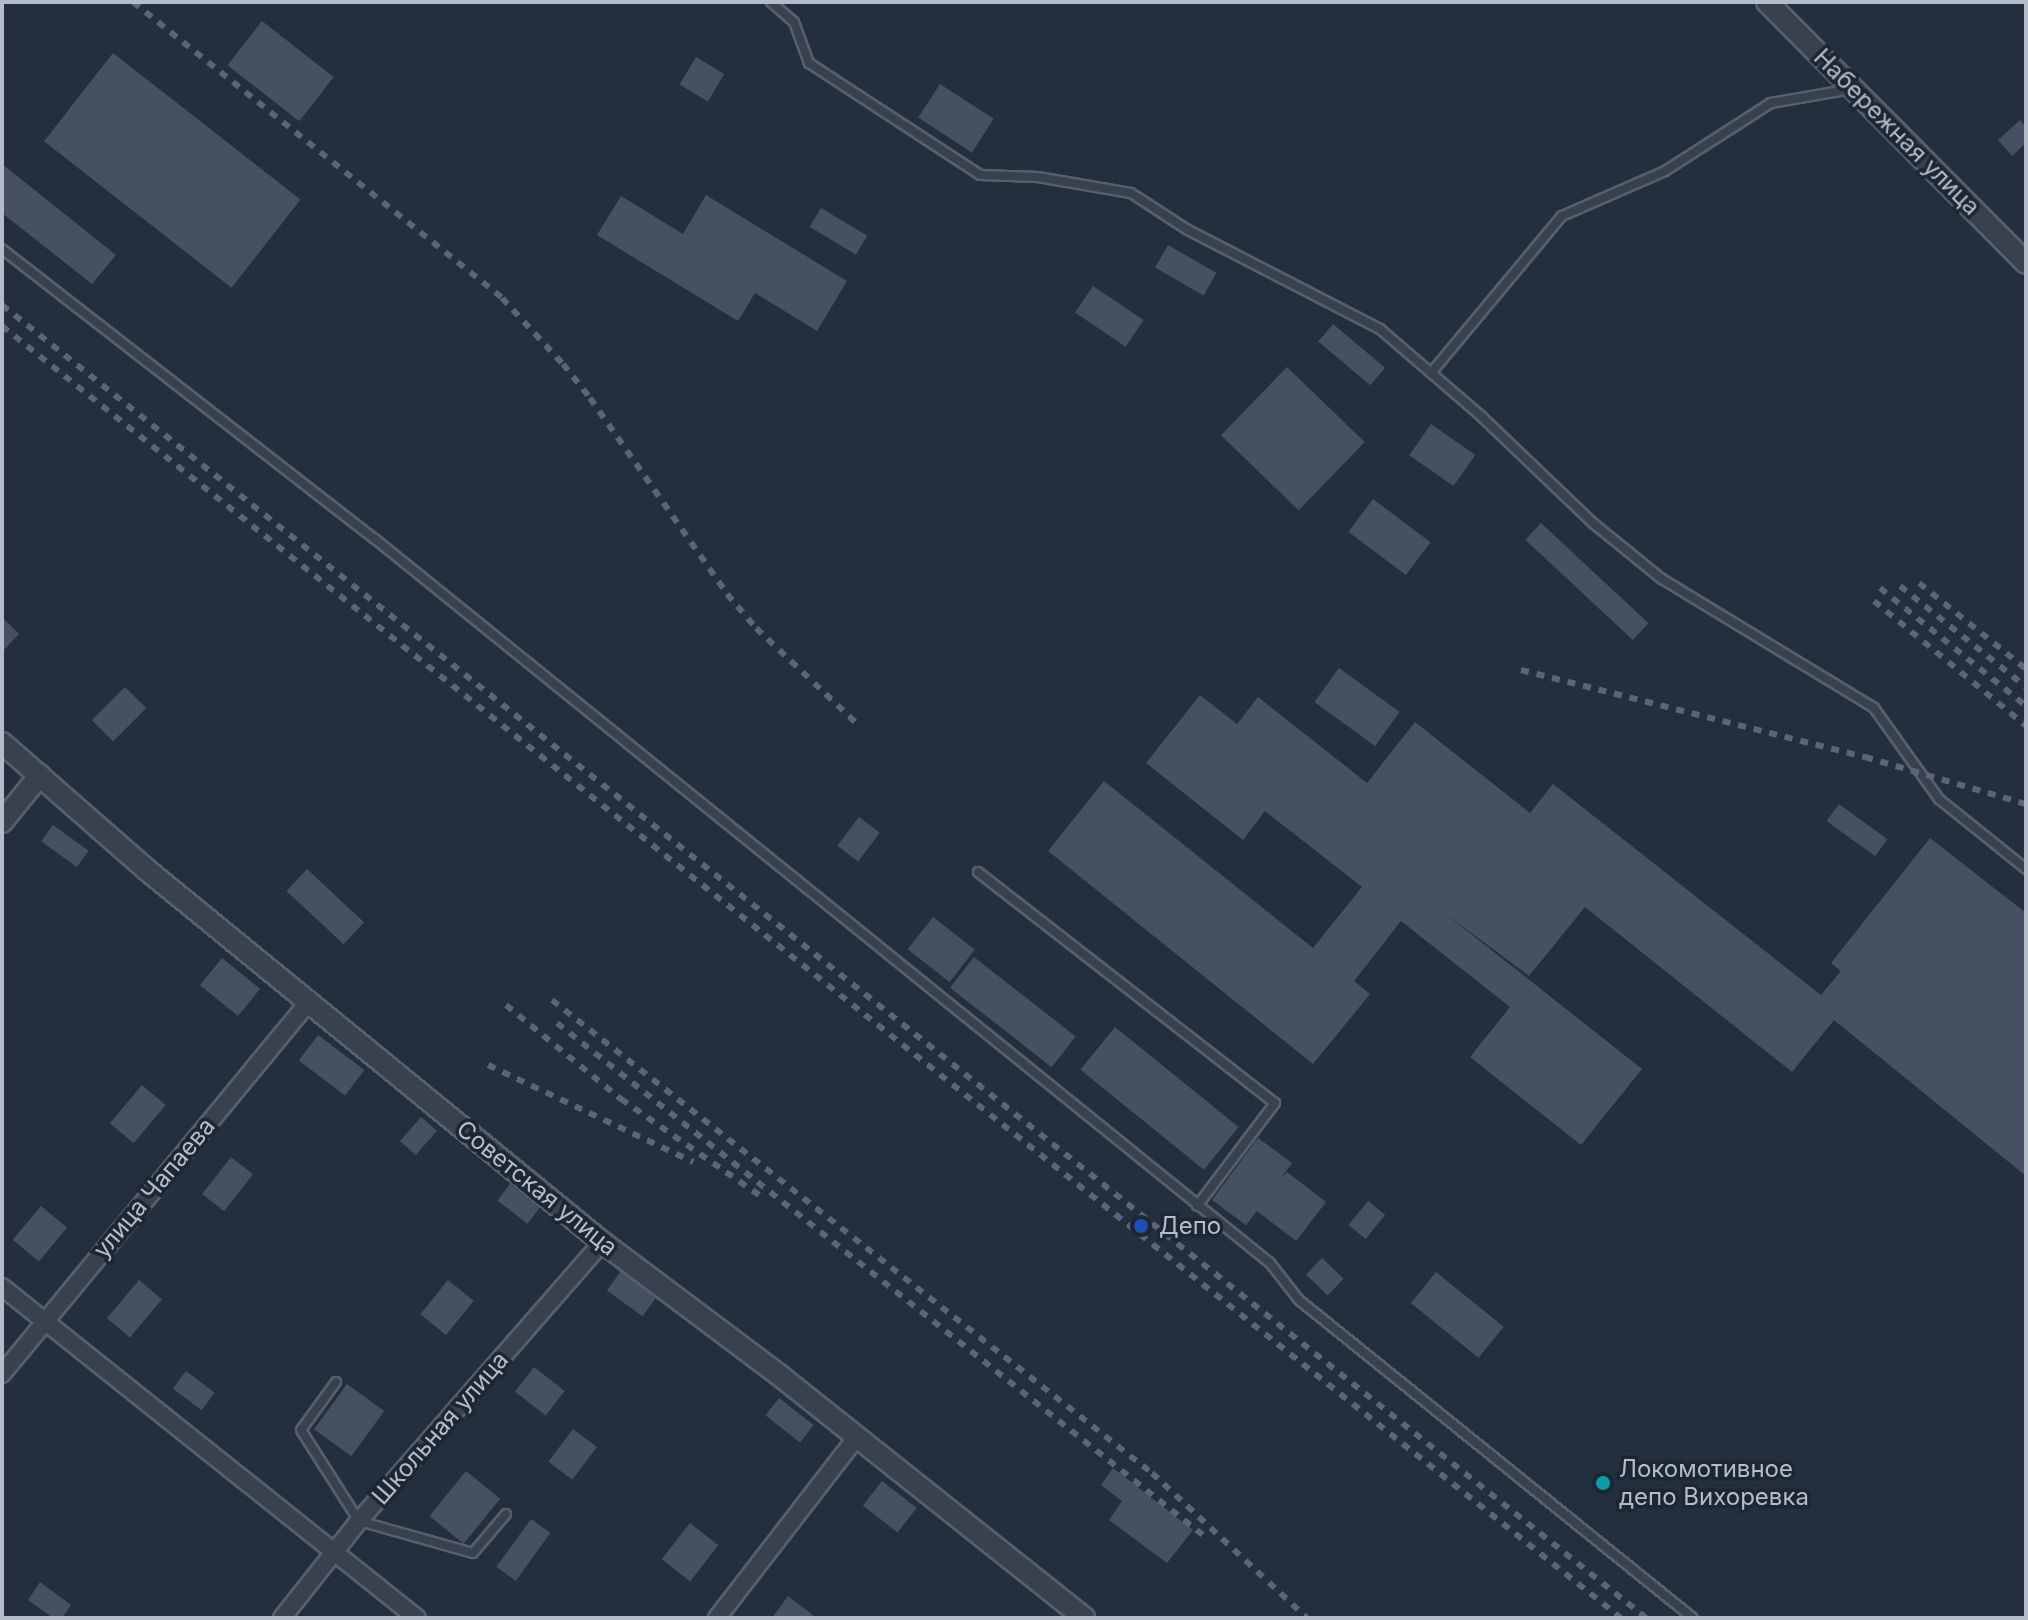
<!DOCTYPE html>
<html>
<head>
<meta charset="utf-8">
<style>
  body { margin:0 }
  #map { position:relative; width:2028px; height:1620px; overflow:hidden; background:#242f3e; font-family:Inter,sans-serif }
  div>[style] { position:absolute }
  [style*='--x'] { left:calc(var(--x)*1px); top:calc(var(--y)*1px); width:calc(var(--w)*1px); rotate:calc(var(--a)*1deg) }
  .building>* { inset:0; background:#455162; transform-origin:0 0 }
  .roads { filter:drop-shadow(2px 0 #565f6c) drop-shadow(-2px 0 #565f6c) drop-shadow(0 2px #565f6c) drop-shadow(0 -2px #565f6c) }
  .service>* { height:8px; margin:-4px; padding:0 4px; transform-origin:4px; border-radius:4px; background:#38414e }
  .minor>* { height:16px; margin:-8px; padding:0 8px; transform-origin:8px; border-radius:8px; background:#38414e }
  .tertiary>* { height:20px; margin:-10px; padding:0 10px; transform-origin:10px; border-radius:10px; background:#38414e }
  .rail>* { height:6px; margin-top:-3px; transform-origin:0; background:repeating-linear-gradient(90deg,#5a6575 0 8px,transparent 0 16px) }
  .dots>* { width:22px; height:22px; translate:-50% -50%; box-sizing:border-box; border:4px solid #1d2633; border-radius:50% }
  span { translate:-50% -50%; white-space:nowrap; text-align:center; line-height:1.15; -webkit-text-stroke:7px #1d2633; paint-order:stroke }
  .street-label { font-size:24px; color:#b4bcc9 }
  .poi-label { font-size:24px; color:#b4bcc9 }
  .left { translate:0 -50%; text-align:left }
  .frame { position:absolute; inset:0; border:4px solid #b4bcc9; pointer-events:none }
</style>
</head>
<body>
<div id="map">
  <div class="building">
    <i style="left:262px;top:21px;width:91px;height:56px;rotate:38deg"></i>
    <i style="left:113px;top:53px;width:238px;height:112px;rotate:38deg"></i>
    <i style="left:696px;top:57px;width:33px;height:32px;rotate:31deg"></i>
    <i style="left:940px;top:84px;width:64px;height:40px;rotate:33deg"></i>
    <i style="clip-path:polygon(2020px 120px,2026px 127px,2026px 143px,2012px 156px,1998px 140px)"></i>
    <i style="clip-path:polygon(2px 164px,116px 255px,92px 284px,2px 213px)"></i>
    <i style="clip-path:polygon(706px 195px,847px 281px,817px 331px,755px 293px,738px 321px,597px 235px,621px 196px,683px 234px)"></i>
    <i style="left:821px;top:208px;width:54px;height:22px;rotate:31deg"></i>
    <i style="left:1168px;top:245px;width:56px;height:26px;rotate:30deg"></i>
    <i style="left:1093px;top:286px;width:61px;height:32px;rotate:34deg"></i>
    <i style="left:1333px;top:324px;width:68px;height:23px;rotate:40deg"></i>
    <i style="left:1287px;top:367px;width:108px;height:95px;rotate:44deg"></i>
    <i style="left:1431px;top:424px;width:54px;height:38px;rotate:35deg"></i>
    <i style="left:1373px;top:499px;width:72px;height:41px;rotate:37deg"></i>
    <i style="left:1541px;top:523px;width:147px;height:23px;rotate:43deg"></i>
    <i style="clip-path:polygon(2px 617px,19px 634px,2px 652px)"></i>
    <i style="left:1339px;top:668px;width:75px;height:42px;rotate:36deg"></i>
    <i style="left:125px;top:687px;width:30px;height:47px;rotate:45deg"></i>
    <i style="clip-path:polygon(1200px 695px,1237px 724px,1258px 697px,1367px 783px,1415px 722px,1530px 813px,1553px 784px,1821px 995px,1841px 971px,1831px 963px,1930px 838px,2026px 913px,2026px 1176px,1834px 1020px,1792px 1072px,1585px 907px,1529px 976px,1442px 911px,1642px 1069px,1581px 1145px,1470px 1057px,1510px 1007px,1401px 921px,1354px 981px,1370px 994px,1313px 1064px,1048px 851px,1104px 781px,1313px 948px,1362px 887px,1265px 811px,1243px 840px,1146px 763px)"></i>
    <i style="left:1839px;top:804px;width:60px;height:21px;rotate:36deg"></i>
    <i style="left:859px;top:817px;width:26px;height:36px;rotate:37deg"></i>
    <i style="left:53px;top:825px;width:44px;height:20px;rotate:36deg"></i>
    <i style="left:307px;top:869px;width:78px;height:30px;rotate:43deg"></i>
    <i style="left:933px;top:917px;width:53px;height:41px;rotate:38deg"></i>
    <i style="left:974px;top:957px;width:129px;height:39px;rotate:38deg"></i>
    <i style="left:222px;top:958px;width:49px;height:35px;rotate:39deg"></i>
    <i style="left:1115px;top:1027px;width:159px;height:55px;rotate:39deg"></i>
    <i style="left:318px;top:1035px;width:58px;height:32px;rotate:37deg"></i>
    <i style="left:142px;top:1085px;width:31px;height:50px;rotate:40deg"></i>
    <i style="left:421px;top:1117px;width:21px;height:32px;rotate:41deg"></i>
    <i style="clip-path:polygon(1258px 1138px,1292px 1163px,1281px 1178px,1287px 1172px,1326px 1202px,1296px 1241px,1257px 1211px,1246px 1225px,1212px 1200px)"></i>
    <i style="left:231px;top:1157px;width:28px;height:47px;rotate:38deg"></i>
    <i style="left:510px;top:1184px;width:38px;height:21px;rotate:37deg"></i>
    <i style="left:1368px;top:1201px;width:22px;height:31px;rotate:39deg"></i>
    <i style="left:41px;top:1206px;width:34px;height:44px;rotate:40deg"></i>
    <i style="left:1322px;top:1258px;width:30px;height:23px;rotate:44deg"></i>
    <i style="left:621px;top:1271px;width:44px;height:24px;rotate:36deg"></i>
    <i style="left:1436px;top:1272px;width:87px;height:40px;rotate:39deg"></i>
    <i style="left:139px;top:1280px;width:30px;height:50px;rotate:40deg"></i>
    <i style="left:448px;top:1280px;width:33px;height:44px;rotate:39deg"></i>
    <i style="left:534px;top:1367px;width:39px;height:31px;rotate:38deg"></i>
    <i style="left:186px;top:1371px;width:36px;height:22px;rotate:37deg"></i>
    <i style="left:347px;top:1384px;width:46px;height:56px;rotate:36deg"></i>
    <i style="left:779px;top:1398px;width:44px;height:22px;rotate:38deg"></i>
    <i style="left:573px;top:1429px;width:30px;height:41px;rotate:37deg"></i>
    <i style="clip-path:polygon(1113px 1468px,1193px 1530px,1167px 1563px,1109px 1520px,1122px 1501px,1101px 1485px)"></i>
    <i style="left:466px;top:1471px;width:44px;height:58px;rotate:39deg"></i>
    <i style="left:882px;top:1481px;width:44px;height:31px;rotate:38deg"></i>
    <i style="left:531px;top:1519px;width:24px;height:59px;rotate:36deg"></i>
    <i style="left:690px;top:1523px;width:36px;height:46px;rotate:38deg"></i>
    <i style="clip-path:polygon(40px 1582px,71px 1605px,62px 1618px,53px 1618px,28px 1600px)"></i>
    <i style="clip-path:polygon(788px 1596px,813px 1615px,811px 1618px,772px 1618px)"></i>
  </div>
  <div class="roads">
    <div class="service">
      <i style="--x:771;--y:2;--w:30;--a:41"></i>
      <i style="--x:794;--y:22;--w:44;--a:69.9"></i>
      <i style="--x:809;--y:63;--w:204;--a:33.2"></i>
      <i style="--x:980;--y:175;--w:58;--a:2"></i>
      <i style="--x:1038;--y:177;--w:94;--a:9.8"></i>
      <i style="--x:1131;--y:193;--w:68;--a:33"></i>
      <i style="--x:1188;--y:230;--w:216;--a:27.3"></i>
      <i style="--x:1380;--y:329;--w:133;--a:40.7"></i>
      <i style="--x:1481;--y:416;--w:156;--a:43.7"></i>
      <i style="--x:1594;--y:524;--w:87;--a:39"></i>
      <i style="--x:1662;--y:579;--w:248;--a:31.3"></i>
      <i style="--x:1874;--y:708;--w:112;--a:54.5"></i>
      <i style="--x:1939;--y:799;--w:112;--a:38.8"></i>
      <i style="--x:2;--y:249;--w:472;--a:37.9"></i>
      <i style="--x:375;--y:539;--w:1151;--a:38.97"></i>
      <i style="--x:1270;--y:1263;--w:47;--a:51.9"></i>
      <i style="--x:1299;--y:1300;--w:506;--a:38.91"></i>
      <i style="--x:1431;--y:373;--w:204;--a:-50.2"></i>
      <i style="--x:1562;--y:216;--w:112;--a:-23.6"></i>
      <i style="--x:1665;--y:171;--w:126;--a:-32.7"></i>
      <i style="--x:1771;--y:103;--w:82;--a:-9.8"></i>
      <i style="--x:978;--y:872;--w:376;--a:37.9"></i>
      <i style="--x:1275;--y:1103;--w:129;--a:127.1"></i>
      <i style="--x:336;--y:1382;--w:59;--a:126.1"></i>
      <i style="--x:301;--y:1430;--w:108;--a:57.5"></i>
      <i style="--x:359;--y:1521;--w:118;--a:15.7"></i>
      <i style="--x:473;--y:1553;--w:51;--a:-49.8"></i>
    </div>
    <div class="minor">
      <i style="--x:2;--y:1287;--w:531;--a:38.58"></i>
      <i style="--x:2;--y:1374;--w:481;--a:-50.5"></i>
      <i style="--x:282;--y:1618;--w:124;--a:-51.6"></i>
      <i style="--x:359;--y:1521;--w:370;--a:-48.9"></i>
      <i style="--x:717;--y:1618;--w:229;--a:-52.3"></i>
    </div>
    <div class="tertiary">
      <i style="--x:1767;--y:2;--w:368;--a:45.2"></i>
      <i style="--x:2;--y:743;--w:193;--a:41.2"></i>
      <i style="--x:147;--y:870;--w:588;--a:39.27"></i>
      <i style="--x:602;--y:1242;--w:221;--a:36.9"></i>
      <i style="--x:779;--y:1375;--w:390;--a:38.5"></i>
      <i style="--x:2;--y:822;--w:60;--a:-51"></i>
    </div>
  </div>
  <div class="rail">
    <i style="--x:133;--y:2;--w:473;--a:38.7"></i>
    <i style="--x:502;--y:298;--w:90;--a:47.3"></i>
    <i style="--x:563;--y:364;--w:43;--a:51.5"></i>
    <i style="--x:590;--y:398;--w:239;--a:55"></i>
    <i style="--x:727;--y:594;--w:45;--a:49.5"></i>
    <i style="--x:756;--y:628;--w:139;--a:43.5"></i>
    <i style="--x:2;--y:305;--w:2104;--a:38.61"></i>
    <i style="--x:2;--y:326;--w:2071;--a:38.59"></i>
    <i style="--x:1919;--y:583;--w:137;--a:38.8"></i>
    <i style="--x:1900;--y:586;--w:161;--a:38.7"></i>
    <i style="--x:1880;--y:588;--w:188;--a:38.9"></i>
    <i style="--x:1874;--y:601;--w:197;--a:39.4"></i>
    <i style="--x:1521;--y:670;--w:355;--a:14.2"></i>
    <i style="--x:1865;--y:757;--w:168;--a:16.3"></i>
    <i style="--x:552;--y:1000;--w:764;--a:38.25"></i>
    <i style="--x:1152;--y:1473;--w:212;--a:43.1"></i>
    <i style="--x:506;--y:1005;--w:149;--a:39.3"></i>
    <i style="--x:621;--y:1099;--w:172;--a:34.8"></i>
    <i style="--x:557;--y:1023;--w:824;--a:38.4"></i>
    <i style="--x:488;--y:1065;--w:227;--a:25.3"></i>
  </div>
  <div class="dots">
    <i style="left:1141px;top:1226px;background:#1a4fb4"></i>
    <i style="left:1603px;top:1483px;background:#0f9aa8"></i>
  </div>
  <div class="street-label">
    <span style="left:1897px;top:132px;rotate:45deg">Набережная улица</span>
    <span style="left:154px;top:1188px;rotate:-50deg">улица Чапаева</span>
    <span style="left:537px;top:1188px;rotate:39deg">Советская улица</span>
    <span style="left:440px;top:1428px;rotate:-49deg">Школьная улица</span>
  </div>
  <div class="poi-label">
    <span class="left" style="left:1159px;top:1226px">Депо</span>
    <span class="left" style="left:1619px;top:1483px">Локомотивное<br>депо Вихоревка</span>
  </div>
  <div class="frame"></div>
</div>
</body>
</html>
